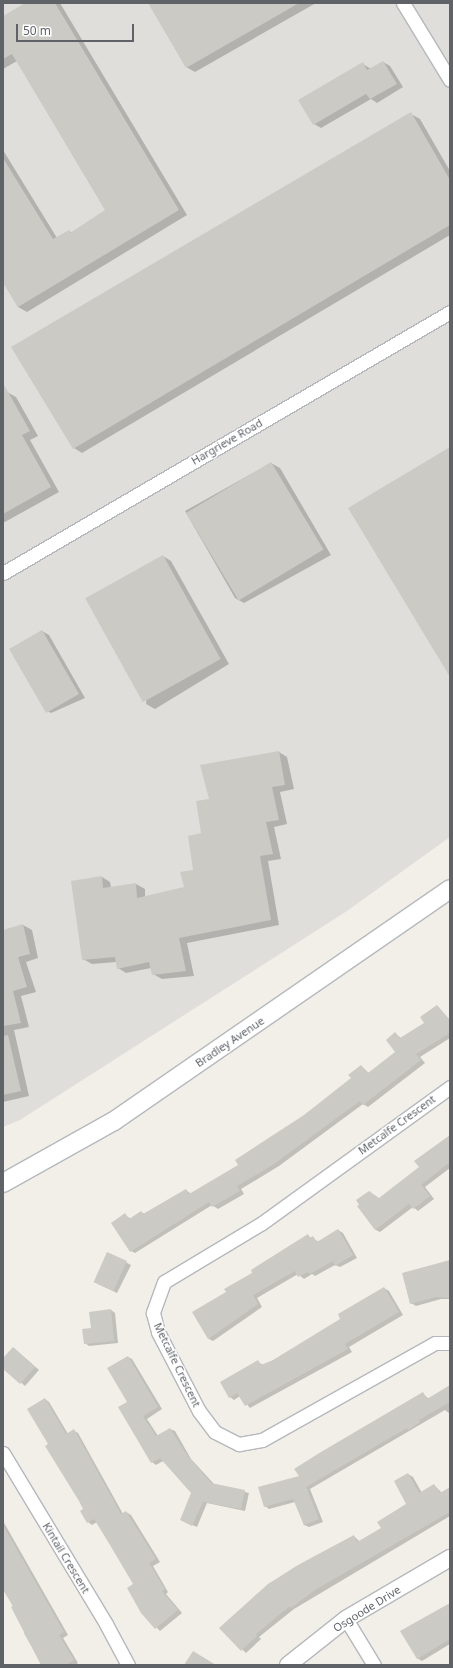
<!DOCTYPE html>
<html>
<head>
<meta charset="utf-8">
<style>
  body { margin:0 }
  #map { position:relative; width:453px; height:1668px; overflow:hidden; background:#f1efe8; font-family:"Noto Sans",sans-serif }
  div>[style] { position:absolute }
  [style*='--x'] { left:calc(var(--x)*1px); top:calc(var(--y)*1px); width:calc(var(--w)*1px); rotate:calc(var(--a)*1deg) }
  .industrial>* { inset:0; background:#e0deda }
  .shadow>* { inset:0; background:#0003 }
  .building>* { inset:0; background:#cccac5; transform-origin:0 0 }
  .roads { filter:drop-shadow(1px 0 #b5b8bc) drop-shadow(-1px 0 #b5b8bc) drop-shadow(0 1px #b5b8bc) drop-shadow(0 -1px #b5b8bc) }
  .minor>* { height:13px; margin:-6.5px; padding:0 6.5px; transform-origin:6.5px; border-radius:6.5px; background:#fff }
  .tertiary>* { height:16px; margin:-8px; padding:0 8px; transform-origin:8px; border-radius:8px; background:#fff }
  .secondary>* { height:18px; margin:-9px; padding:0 9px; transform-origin:9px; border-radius:9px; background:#fff }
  span { translate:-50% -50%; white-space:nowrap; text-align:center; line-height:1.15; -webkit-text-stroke:3px #fff; paint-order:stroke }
  .street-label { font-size:11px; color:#5f6368 }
  .frame { position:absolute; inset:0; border:4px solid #5f6368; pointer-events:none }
  .scale { position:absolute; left:16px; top:24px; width:118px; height:18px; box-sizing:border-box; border:2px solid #5f6368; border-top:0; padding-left:5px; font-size:12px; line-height:14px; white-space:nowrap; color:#5f6368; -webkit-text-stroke:3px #fff; paint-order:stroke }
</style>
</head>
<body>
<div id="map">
  <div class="industrial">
    <i style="clip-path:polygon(3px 3px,450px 3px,450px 837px,347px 911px,20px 1120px,3px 1127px)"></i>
  </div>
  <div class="shadow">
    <i style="clip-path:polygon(26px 3px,60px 3px,187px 215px,27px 312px,18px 307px,3px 281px,3px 150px,57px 238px,69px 231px,72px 233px,106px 211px,17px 61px,3px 69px,3px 17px)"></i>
    <i style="clip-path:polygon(149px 3px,316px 3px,195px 72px,186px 67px)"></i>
    <i style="clip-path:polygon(383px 62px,390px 66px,403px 87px,377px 103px,371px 99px,321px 128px,314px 124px,363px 64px,371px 69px)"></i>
    <i style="clip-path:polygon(411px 114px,420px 119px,450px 171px,450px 235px,82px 453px,74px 448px)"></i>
    <i style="clip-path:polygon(7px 392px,16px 397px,38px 436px,30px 440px,59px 492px,3px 523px,3px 395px)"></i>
    <i style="clip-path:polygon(271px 463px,280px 468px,331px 555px,244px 603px,235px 598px,185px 511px)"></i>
    <i style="clip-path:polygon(163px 556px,171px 561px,229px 664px,155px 709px,146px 704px)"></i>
    <i style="clip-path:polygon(42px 631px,49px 635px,85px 698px,51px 713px,44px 709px)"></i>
    <i style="clip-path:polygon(279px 752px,287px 757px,294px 789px,280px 792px,287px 824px,274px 827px,281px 859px,268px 861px,279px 925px,187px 943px,194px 976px,162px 979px,153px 974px,151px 968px,126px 973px,118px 968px,116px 962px,92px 964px,83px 959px,102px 877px,110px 882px,111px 888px,136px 884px,145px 889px,145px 897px,185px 888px,194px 871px,210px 800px)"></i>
    <i style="clip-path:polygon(23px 925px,32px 930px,38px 958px,26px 962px,36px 992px,21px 996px,29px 1027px,14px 1030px,29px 1096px,3px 1102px,3px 931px)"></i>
    <i style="clip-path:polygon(437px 1007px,450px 1022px,450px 1038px,420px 1057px,425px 1063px,368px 1107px,363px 1104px,279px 1166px,241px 1189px,244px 1194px,218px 1209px,212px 1205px,135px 1253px,131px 1251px,125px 1215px,131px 1219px,141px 1212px,145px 1214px,186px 1190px,191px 1194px,239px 1166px,353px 1079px,361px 1066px,369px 1073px,397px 1052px,396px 1034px,401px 1038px,425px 1023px)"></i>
    <i style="clip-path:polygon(450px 1135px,450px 1168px,425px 1187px,434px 1199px,418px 1211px,413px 1207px,380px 1232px,376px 1230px,358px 1206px,379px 1199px,420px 1167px)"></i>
    <i style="clip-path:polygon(338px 1230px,343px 1233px,357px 1258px,340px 1267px,335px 1265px,315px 1276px,312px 1274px,304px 1279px,298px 1274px,257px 1298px,262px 1307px,213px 1341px,209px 1339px,193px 1313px,227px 1292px,308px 1236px,319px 1242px)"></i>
    <i style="clip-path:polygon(108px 1253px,131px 1265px,117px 1293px,98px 1284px)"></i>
    <i style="clip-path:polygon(450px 1261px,450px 1299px,441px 1299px,416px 1306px,411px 1303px)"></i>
    <i style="clip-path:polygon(384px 1288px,389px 1291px,403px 1315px,349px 1347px,352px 1352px,250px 1408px,240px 1396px,234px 1400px,230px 1397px,258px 1362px,263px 1365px,274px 1361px,342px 1319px)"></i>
    <i style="clip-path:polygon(111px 1310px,115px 1313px,118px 1343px,89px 1346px,85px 1343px,92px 1329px)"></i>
    <i style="clip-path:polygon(14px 1348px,39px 1370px,25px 1386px,3px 1367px,3px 1360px)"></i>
    <i style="clip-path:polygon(128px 1357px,132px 1359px,162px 1409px,147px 1419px,158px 1436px,170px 1429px,175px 1431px,191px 1459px,214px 1484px,249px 1493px,245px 1511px,207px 1503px,197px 1527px,185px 1522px,193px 1493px,163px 1461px,156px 1465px,152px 1462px,128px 1402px)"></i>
    <i style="clip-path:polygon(450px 1387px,450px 1414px,445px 1410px,310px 1489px,323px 1522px,309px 1527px,304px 1525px,295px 1502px,269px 1509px,265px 1506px,300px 1476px,423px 1394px,429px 1399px)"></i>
    <i style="clip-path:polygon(45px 1399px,49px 1402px,68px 1434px,74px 1431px,78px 1433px,123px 1514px,126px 1512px,131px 1515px,160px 1562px,153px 1566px,168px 1592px,166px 1594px,182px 1613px,160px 1631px,142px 1612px,134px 1584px,97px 1522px,92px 1525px,88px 1522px,85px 1510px,50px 1445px)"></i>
    <i style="clip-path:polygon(408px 1474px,413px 1477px,422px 1493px,434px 1485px,442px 1493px,450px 1488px,450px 1516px,294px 1609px,259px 1637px,261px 1639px,246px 1653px,220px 1628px,354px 1536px,360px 1542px,382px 1528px,408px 1504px)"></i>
    <i style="clip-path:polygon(3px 1521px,68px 1635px,63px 1638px,78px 1663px,75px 1665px,42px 1665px,24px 1633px,26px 1632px,3px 1587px)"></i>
    <i style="clip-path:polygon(450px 1603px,450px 1644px,422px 1661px,417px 1658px)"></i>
  </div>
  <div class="building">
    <i style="clip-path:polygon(25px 3px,55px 3px,179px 210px,18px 307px,3px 283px,3px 158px,53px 239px,69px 230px,70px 233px,105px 210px,12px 54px,3px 59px,3px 16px)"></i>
    <i style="clip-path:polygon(148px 3px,299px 3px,186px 68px)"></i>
    <i style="clip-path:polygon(383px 61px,397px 84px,370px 99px,366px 94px,313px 125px,298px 100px,363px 62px,367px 70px)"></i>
    <i style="clip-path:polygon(411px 112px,450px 180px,450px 225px,73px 449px,11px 347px)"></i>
    <i style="clip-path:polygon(3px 383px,30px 431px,22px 435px,51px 487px,3px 514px)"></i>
    <i style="clip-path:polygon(450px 447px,450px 677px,348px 508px)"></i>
    <i style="left:271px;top:462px;width:102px;height:99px;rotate:59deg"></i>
    <i style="left:163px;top:555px;width:119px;height:89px;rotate:61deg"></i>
    <i style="left:42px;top:630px;width:74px;height:38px;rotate:60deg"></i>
    <i style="clip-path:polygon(279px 751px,285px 785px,272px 787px,279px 820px,266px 822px,273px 854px,260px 856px,271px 920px,179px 938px,186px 971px,152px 975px,149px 962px,117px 969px,115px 957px,82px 960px,71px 881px,102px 876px,103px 888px,136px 883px,137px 898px,184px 887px,180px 872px,193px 870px,188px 836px,201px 833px,196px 801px,209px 799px,200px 765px)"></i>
    <i style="clip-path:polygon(23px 924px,30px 954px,18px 957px,27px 987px,13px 991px,21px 1023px,3px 1026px,3px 930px)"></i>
    <i style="clip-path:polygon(437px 1005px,450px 1020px,450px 1033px,416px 1054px,421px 1060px,363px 1105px,360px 1101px,274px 1164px,237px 1186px,240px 1191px,212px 1207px,209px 1202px,130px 1252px,111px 1223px,125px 1213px,129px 1219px,141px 1211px,143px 1214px,186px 1189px,189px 1194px,238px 1165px,235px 1160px,304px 1115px,351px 1078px,348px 1075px,361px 1065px,368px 1073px,395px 1052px,386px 1040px,395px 1032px,400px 1038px,424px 1023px,420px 1017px)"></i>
    <i style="clip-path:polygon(8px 1035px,21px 1091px,3px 1095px,3px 1036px)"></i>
    <i style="clip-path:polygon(450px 1135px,450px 1162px,421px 1185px,430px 1196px,413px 1209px,409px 1204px,375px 1230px,357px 1206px,359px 1205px,356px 1200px,369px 1191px,379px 1198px,419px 1167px,414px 1161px)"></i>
    <i style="clip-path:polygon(338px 1229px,353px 1255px,335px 1266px,333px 1261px,310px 1274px,308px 1272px,298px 1277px,295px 1271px,253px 1295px,258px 1304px,208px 1339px,192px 1312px,226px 1292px,224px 1289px,252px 1273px,251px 1270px,308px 1234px,310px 1238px,313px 1236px,317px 1242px)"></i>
    <i style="left:107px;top:1252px;width:22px;height:33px;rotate:24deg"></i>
    <i style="clip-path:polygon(450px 1260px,450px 1298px,436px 1297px,410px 1304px,402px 1273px)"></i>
    <i style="clip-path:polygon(384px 1287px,399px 1312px,345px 1344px,348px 1349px,245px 1406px,237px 1393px,229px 1398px,220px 1382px,258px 1360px,261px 1365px,273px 1360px,340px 1319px,338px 1314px)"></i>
    <i style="clip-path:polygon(111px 1309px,114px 1341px,84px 1344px,82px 1329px,91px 1328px,89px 1312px)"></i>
    <i style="clip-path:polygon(13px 1347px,35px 1367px,20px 1384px,3px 1369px,3px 1358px)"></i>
    <i style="clip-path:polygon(128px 1356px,158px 1407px,143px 1416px,156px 1436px,170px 1428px,187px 1455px,211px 1483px,245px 1490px,241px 1509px,203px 1502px,192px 1526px,180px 1520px,191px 1493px,160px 1458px,151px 1463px,118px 1407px,127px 1402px,107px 1368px)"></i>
    <i style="clip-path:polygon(450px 1385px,450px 1402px,419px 1420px,420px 1422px,408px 1430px,407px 1428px,306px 1487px,319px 1519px,304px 1525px,293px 1499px,264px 1507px,258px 1487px,299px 1476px,294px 1469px,321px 1452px,423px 1392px,427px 1399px)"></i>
    <i style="clip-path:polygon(45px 1398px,66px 1434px,74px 1429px,121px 1514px,126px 1511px,156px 1559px,149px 1563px,165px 1589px,162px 1591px,178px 1610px,155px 1629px,141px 1613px,127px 1588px,133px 1584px,110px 1545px,94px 1519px,87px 1523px,80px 1511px,83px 1509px,79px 1501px,45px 1446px,48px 1444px,27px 1409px)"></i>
    <i style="clip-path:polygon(408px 1473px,419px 1493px,434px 1484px,440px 1493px,450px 1487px,450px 1512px,315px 1590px,291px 1608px,290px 1606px,256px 1634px,257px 1636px,241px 1651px,219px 1628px,268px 1584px,298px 1565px,354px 1535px,357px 1542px,381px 1528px,377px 1522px,406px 1504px,394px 1481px)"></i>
    <i style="clip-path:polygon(3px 1525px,64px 1632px,59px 1635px,74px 1660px,66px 1665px,41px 1665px,11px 1607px,13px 1606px,3px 1590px)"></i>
    <i style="clip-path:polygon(450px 1603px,450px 1639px,417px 1659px,400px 1631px)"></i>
    <i style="clip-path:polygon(193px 1651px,216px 1665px,184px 1665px)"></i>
  </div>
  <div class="roads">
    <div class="minor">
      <i style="--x:403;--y:3;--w:90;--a:58.6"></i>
      <i style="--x:3;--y:573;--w:518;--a:-30.28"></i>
      <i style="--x:450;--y:1087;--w:232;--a:144.1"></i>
      <i style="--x:262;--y:1223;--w:114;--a:149"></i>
      <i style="--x:164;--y:1282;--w:33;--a:110"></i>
      <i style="--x:153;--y:1313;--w:20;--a:75"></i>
      <i style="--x:158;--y:1332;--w:89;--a:62.6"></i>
      <i style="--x:199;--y:1411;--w:26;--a:53"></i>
      <i style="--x:215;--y:1432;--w:27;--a:27"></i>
      <i style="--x:239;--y:1444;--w:23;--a:-10"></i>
      <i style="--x:262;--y:1440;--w:198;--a:-29.3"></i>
      <i style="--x:435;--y:1343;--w:15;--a:0"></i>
      <i style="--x:3;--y:1453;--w:200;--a:58.9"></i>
      <i style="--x:106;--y:1624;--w:47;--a:61.8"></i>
      <i style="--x:346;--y:1619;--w:54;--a:58.7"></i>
    </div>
    <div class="tertiary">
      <i style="--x:288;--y:1665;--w:74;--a:-38.4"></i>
      <i style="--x:346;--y:1619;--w:121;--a:-30.4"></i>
    </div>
    <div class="secondary">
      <i style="--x:3;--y:1183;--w:127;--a:-29.2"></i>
      <i style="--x:114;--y:1121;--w:408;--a:-34.6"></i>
    </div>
  </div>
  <div class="street-label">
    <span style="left:227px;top:442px;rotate:-30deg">Hargrieve Road</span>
    <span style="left:230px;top:1042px;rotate:-34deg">Bradley Avenue</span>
    <span style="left:397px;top:1125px;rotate:-36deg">Metcalfe Crescent</span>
    <span style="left:177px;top:1365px;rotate:64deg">Metcalfe Crescent</span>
    <span style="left:66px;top:1558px;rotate:59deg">Kintail Crescent</span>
    <span style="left:367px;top:1609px;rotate:-32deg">Osgoode Drive</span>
  </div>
  <div class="frame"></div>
  <div class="scale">50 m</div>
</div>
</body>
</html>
